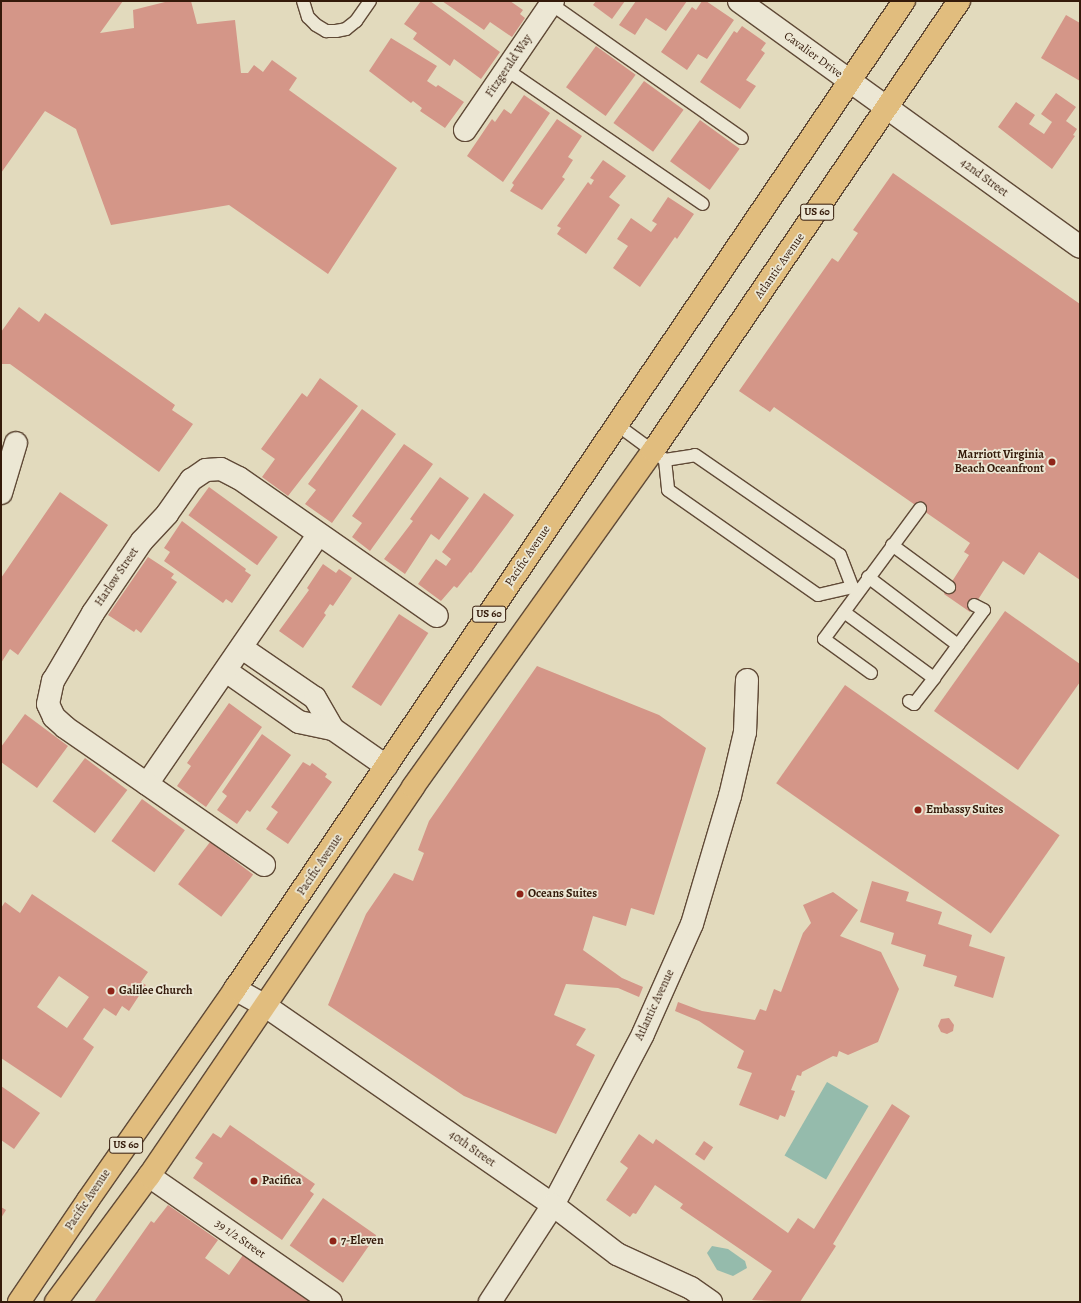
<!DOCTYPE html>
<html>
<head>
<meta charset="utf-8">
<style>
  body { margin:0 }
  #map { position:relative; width:1081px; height:1303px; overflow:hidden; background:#e2dabd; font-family:Alegreya,serif }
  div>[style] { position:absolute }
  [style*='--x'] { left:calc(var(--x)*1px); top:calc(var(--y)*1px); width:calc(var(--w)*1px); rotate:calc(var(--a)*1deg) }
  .water>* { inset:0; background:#95bbac; transform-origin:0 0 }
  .building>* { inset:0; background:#d49688; transform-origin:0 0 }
  .roads { filter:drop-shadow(1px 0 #604a37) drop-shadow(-1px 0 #604a37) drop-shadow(0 1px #604a37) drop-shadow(0 -1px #604a37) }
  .lane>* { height:12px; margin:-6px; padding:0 6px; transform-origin:6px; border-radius:6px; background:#ece7d4 }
  .street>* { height:22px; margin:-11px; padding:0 11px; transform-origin:11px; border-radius:11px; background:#ece7d4 }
  .secondary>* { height:22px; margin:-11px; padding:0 11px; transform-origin:11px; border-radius:11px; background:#ece7d4 }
  .highway>* { height:22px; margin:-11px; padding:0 11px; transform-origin:11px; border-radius:11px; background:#e1bd7e }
  .dots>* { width:11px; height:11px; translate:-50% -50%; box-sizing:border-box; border:2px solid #ece7d4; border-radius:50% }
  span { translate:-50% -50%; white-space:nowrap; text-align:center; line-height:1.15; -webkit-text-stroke:3.5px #ece7d4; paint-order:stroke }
  .shield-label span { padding:1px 3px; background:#ece7d4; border:1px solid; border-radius:3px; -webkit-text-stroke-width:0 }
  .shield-label { font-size:11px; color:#341a0a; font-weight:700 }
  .street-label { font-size:12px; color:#341a0a }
  .poi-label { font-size:12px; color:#341a0a; font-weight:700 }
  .right { translate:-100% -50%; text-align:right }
  .left { translate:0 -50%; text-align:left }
  .frame { position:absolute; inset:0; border:2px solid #341a0a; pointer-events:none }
</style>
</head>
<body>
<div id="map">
  <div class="water">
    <i style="left:827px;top:1082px;width:48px;height:85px;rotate:30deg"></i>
    <i style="clip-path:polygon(712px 1246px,728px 1249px,745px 1261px,747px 1268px,733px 1276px,717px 1270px,707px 1253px)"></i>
  </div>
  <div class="building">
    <i style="clip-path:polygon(1px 1px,123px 1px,100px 33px,134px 28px,133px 10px,169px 1px,191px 1px,197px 24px,235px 20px,241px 73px,248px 73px,254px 65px,263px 72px,272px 60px,297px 78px,289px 90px,397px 168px,328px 274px,229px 205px,111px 225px,76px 129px,45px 111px,1px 173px)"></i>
    <i style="clip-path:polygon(421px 1px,430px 1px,500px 52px,481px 79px,454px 59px,450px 66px,413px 39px,417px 33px,404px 24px)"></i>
    <i style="clip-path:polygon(442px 1px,510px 1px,523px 10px,520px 14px,525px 18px,512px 37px,490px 22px,484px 30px)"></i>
    <i style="clip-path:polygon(596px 1px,625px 1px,612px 19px,593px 5px)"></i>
    <i style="clip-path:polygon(636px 1px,687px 1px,666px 31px,646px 18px,635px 35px,619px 25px)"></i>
    <i style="clip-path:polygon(702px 1px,706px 1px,734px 20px,707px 59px,698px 54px,687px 70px,661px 52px,692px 7px,696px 10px)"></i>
    <i style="clip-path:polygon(1066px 15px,1080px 23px,1080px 81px,1041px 58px)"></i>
    <i style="clip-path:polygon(742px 26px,766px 43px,761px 50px,765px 53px,746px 80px,756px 86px,740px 109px,700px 82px,734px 31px,737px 33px)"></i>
    <i style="clip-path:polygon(391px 38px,437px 66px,427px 81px,436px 87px,438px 85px,464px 102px,445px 128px,420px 111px,422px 108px,413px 101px,411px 103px,369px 71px)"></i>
    <i style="left:596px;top:46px;width:49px;height:51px;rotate:36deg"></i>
    <i style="left:644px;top:81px;width:49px;height:52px;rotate:36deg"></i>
    <i style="clip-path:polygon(1056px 93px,1076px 107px,1066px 121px,1077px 129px,1073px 135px,1075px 136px,1052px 169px,998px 127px,1016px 102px,1035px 115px,1029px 124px,1044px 134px,1052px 122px,1041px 114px)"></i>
    <i style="clip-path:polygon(524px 95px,550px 113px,503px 182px,467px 156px,492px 119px,495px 122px,504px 109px,511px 114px)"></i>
    <i style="clip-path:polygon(557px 119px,582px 136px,568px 157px,573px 160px,562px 177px,565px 179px,542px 210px,510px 191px,514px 185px,512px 183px)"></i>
    <i style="left:700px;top:120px;width:49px;height:51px;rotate:36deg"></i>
    <i style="clip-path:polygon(603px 160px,626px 176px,609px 197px,620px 205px,586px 254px,557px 234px,561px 228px,557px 226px,588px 182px,591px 185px,594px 180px,590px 178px)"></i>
    <i style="clip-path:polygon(893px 173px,1080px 304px,1080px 580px,1039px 552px,1024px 575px,1003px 561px,970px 612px,944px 594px,969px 555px,964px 552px,970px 543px,774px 407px,770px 412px,739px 391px,832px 258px,838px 262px,858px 233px,853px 230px)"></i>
    <i style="clip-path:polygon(668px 197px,694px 214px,677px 239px,675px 237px,640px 287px,613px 268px,628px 246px,617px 239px,631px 218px,651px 232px,657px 224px,652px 221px)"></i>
    <i style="clip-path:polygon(19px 307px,39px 322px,45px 313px,175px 405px,172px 410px,193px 424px,159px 472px,10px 364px,1px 364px,1px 332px)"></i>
    <i style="clip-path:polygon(320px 378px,358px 406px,288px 496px,262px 477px,275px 459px,261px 449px,302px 393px,307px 397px)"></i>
    <i style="clip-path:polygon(362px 409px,396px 434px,332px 523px,305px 504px,316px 490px,308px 484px)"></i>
    <i style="clip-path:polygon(404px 444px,433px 464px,370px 551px,352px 537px,362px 523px,352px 516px)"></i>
    <i style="clip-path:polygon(440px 477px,469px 498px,439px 540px,431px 534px,405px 574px,384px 559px,413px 521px,410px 519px)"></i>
    <i style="left:209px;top:487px;width:85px;height:35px;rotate:36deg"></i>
    <i style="clip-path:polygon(60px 492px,108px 525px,18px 655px,10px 649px,1px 663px,1px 578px)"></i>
    <i style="clip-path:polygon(484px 493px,514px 515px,471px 573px,470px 572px,457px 588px,454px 586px,441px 601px,418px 584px,436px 559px,446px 566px,451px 559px,442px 552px)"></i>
    <i style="clip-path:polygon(182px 521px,246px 569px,245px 571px,251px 575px,232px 603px,226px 599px,223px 603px,164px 561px,170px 552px,164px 548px)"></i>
    <i style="clip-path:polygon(148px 557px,174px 574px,171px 578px,177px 582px,141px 633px,136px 629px,134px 632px,108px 615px)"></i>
    <i style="clip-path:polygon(323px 564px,336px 573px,339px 569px,352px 578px,333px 606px,330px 604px,324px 613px,326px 615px,303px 648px,279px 631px,309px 590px,307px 588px)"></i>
    <i style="clip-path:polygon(1005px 611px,1080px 664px,1080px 682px,1018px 770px,934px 711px)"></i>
    <i style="left:399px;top:614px;width:35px;height:87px;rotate:33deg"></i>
    <i style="clip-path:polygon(537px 666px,659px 715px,706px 748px,654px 915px,631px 908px,626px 926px,593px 916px,583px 950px,622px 978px,643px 987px,639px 997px,618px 988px,566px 984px,554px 1015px,586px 1029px,576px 1045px,595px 1055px,556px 1134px,464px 1096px,328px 1005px,366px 914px,394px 873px,413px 881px,424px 853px,418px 850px,429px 821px)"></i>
    <i style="left:845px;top:685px;width:262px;height:120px;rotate:35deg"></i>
    <i style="clip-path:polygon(229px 703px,262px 727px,206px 807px,177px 786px,191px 766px,187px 763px)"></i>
    <i style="clip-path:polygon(25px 714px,68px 746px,37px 788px,1px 762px,1px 747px)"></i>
    <i style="clip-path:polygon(262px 734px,291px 755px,250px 812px,247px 810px,237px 824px,217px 810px,227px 796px,222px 792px)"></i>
    <i style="left:85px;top:758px;width:53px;height:54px;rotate:37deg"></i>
    <i style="clip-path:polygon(303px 762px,310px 766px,312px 763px,327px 774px,325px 777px,332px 782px,288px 844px,266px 829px,278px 812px,271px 807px)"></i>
    <i style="left:142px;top:799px;width:53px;height:52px;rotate:36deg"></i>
    <i style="left:210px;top:842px;width:54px;height:53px;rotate:37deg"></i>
    <i style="clip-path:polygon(872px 881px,909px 892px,906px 901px,942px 912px,938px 924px,972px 935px,969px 946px,1005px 957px,993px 998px,954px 986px,957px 976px,923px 966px,926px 955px,891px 944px,894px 933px,860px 922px)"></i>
    <i style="clip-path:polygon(833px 892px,858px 910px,840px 936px,881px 952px,899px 989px,878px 1042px,848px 1055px,839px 1051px,837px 1057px,833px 1056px,802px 1072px,801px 1076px,797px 1075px,791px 1090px,795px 1091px,785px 1117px,780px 1115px,778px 1120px,739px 1105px,752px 1073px,737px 1068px,744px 1051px,699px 1021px,675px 1011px,678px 1002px,702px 1011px,755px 1020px,760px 1009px,766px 1011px,774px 989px,781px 992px,803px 933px,811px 923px,803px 905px)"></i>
    <i style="clip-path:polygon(evenodd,32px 894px,148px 972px,141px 982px,146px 985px,129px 1011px,122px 1006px,116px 1016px,104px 1008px,83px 1039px,94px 1047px,61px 1098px,1px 1058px,1px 908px,5px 902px,20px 913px,32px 894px,59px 976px,89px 997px,67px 1028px,37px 1007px,59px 976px)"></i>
    <i style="clip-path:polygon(949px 1018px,954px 1025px,953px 1031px,947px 1034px,941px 1032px,938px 1026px,941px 1019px)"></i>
    <i style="clip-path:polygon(1px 1086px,40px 1113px,14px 1149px,1px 1140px)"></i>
    <i style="clip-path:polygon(892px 1104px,910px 1116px,833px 1244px,836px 1246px,800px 1302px,752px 1300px,772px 1271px,680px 1208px,683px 1204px,655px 1185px,636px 1214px,633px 1213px,630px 1217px,606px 1200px,628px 1168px,620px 1162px,639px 1134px,653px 1144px,656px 1139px,788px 1233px,798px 1218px,814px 1229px)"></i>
    <i style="clip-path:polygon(230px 1125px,315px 1184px,310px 1191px,314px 1194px,282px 1240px,193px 1178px,203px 1163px,195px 1158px,213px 1133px,221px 1138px)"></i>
    <i style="left:704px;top:1141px;width:11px;height:16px;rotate:34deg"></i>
    <i style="left:323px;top:1198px;width:65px;height:58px;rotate:35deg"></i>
    <i style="clip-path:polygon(168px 1205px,218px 1240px,205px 1258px,229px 1275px,243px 1255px,310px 1302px,94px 1302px,151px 1221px,154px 1223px)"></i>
    <i style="clip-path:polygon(1px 1207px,6px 1210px,1px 1218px)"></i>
  </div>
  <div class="roads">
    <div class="lane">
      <i style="--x:303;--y:1;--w:17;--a:73"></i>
      <i style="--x:308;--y:17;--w:11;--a:45"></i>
      <i style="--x:316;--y:25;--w:12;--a:31"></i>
      <i style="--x:326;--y:31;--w:10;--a:0"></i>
      <i style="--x:336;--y:31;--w:10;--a:-11"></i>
      <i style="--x:346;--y:29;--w:13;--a:-39"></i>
      <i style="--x:356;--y:21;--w:24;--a:-55"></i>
      <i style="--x:551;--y:4;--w:233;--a:35.1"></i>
      <i style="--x:507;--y:70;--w:237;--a:34.4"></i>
      <i style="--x:616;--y:424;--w:61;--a:36.3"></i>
      <i style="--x:665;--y:460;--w:30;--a:-9"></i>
      <i style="--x:695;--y:455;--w:176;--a:34.6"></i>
      <i style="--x:840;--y:555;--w:34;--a:69"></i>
      <i style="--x:852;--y:587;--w:7;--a:34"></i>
      <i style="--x:665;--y:460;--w:30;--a:84"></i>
      <i style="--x:668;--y:490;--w:183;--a:35"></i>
      <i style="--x:818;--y:595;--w:35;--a:-13"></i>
      <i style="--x:892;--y:545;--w:71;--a:36.4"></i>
      <i style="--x:868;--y:577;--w:113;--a:37.1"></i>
      <i style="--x:844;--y:612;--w:112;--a:36.3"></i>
      <i style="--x:934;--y:678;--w:84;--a:-53.7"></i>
      <i style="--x:984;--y:610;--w:11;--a:-153"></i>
      <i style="--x:871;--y:673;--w:58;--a:-144.1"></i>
      <i style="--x:824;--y:639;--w:162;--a:-53.6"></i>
      <i style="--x:909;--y:701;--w:6;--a:31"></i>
      <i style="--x:914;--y:704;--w:33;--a:-52"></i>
    </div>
    <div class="street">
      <i style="--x:739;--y:1;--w:420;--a:35.8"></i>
      <i style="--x:465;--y:130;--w:156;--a:-55.7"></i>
      <i style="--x:1;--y:493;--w:52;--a:-73.3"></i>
      <i style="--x:242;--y:648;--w:88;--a:34.4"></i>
      <i style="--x:315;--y:698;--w:36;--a:60"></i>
      <i style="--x:226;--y:671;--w:89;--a:34.9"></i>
      <i style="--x:299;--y:722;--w:35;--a:12"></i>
      <i style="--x:333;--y:729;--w:65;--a:34.9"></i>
      <i style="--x:147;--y:784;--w:303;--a:-55.5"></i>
      <i style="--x:264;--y:865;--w:242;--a:-145.3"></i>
      <i style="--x:65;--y:727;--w:15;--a:-138"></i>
      <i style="--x:54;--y:717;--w:14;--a:-115"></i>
      <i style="--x:48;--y:704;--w:24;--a:-78"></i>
      <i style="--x:53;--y:681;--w:79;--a:-59.5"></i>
      <i style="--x:93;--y:613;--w:87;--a:-55.8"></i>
      <i style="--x:142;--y:541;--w:37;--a:-47"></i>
      <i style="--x:167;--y:514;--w:42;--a:-54.8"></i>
      <i style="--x:191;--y:480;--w:18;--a:-34"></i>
      <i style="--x:206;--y:470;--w:15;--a:-4"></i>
      <i style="--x:221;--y:469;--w:20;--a:27"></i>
      <i style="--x:239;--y:478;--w:241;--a:34.9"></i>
      <i style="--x:149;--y:1176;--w:221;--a:34.7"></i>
      <i style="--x:711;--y:1302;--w:24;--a:-145"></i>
      <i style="--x:691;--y:1288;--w:81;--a:-155.3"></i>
      <i style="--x:617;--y:1254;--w:81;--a:-142.6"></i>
      <i style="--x:553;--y:1205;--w:193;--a:-62.2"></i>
      <i style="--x:643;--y:1034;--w:120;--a:-66"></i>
      <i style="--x:692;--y:924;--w:134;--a:-73.5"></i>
      <i style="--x:730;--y:796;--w:66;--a:-76.8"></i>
      <i style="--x:745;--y:732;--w:52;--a:-87.8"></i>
    </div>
    <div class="secondary">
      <i style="--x:235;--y:989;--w:37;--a:29"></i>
      <i style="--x:267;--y:1007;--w:348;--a:34.7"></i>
      <i style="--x:553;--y:1205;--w:116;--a:123"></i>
    </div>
    <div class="highway">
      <i style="--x:19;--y:1302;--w:123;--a:-55.9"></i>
      <i style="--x:88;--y:1200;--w:257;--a:-55.1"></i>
      <i style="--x:235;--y:989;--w:1193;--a:-55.9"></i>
      <i style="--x:56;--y:1302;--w:157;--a:-53.6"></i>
      <i style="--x:149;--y:1176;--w:470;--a:-55.8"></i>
      <i style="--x:413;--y:787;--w:413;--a:-54.5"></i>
      <i style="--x:653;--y:451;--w:544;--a:-55.78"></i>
    </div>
  </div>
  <div class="dots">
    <i style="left:1052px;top:462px;background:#8f2418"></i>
    <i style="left:918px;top:810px;background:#8f2418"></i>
    <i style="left:520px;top:894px;background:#8f2418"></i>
    <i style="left:111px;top:991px;background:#8f2418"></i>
    <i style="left:254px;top:1181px;background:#8f2418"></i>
    <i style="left:333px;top:1241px;background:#8f2418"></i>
  </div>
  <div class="shield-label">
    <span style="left:817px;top:212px">US 60</span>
    <span style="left:489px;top:614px">US 60</span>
    <span style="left:126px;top:1145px">US 60</span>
  </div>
  <div class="street-label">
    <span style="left:813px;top:55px;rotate:36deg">Cavalier Drive</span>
    <span style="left:509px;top:66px;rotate:-56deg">Fitzgerald Way</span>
    <span style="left:984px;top:178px;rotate:36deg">42nd Street</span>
    <span style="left:780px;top:266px;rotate:-55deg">Atlantic Avenue</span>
    <span style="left:528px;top:556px;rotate:-56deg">Pacific Avenue</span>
    <span style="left:117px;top:577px;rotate:-56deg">Harlow Street</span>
    <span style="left:320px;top:865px;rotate:-56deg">Pacific Avenue</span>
    <span style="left:655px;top:1005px;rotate:-65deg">Atlantic Avenue</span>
    <span style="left:472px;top:1149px;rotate:35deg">40th Street</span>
    <span style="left:88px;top:1200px;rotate:-56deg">Pacific Avenue</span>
    <span style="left:240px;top:1239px;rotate:35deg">39 1/2 Street</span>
  </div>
  <div class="poi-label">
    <span class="right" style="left:1044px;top:462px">Marriott Virginia<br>Beach Oceanfront</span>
    <span class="left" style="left:926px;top:810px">Embassy Suites</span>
    <span class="left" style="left:528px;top:894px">Oceans Suites</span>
    <span class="left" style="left:119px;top:991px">Galilee Church</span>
    <span class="left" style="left:262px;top:1181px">Pacifica</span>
    <span class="left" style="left:341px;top:1241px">7-Eleven</span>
  </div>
  <div class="frame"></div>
</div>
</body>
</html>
